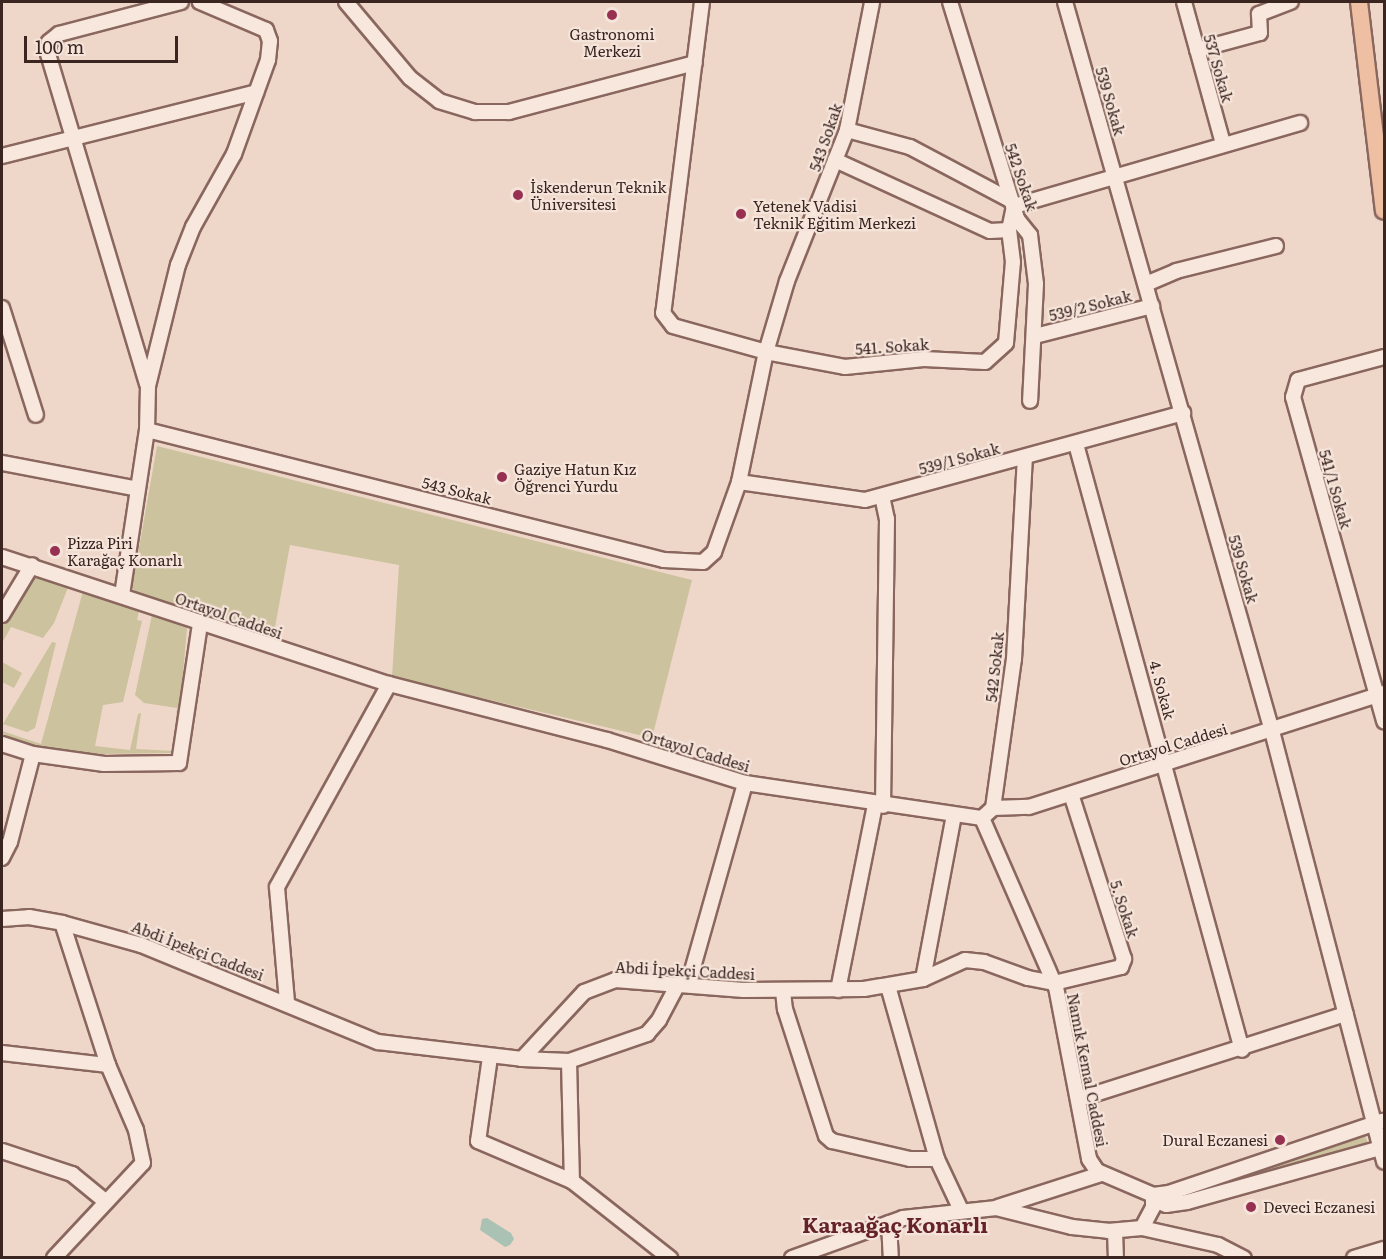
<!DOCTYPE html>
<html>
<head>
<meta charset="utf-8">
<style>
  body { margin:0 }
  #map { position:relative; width:1386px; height:1259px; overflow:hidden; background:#eed7c9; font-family:Literata,serif }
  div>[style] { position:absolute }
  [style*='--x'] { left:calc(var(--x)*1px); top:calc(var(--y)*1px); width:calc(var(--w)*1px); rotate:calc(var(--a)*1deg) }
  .green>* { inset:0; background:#ccc29d }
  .water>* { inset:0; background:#aac2b3 }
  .roads { filter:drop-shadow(2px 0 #8a675e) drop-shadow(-2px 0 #8a675e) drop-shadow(0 2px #8a675e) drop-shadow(0 -2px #8a675e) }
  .minor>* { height:14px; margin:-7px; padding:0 7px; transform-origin:7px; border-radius:7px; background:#f8e7dd }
  .major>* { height:16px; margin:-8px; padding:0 8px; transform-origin:8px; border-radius:8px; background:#eebfa3 }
  .dots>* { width:16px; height:16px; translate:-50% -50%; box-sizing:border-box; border:3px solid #f5e4d9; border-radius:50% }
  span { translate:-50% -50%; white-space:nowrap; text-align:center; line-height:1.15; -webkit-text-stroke:4.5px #f5e4d9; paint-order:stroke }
  .poi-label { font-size:15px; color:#3b2521 }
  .left { translate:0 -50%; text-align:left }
  .right { translate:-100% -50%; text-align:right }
  .street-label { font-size:15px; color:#3b2521 }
  .district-label { font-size:21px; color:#662229; font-weight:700 }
  .frame { position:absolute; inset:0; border:3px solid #3b2521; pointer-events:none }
  .scale { position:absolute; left:24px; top:36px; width:154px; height:27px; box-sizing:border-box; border:3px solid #3b2521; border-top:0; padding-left:8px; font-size:18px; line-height:21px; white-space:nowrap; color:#3b2521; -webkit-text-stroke:4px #f5e4d9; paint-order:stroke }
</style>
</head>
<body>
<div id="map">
  <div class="green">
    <i style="clip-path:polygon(157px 446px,692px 580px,652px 738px,392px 677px,399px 565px,290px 545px,273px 638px,141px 598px,132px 588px)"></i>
    <i style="clip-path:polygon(32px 572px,69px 585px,54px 623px,43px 638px,11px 627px,2px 643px,2px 625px)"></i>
    <i style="clip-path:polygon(83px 591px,139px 611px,137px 620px,142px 621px,123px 702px,103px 705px,95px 746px,130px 750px,138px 714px,141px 713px,136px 749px,173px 751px,177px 708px,144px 703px,135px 695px,152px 615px,187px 628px,176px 753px,101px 754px,42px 748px,2px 734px,2px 731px,41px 744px)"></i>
    <i style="clip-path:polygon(52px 642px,56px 643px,35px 728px,27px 732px,3px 724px)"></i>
    <i style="clip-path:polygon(2px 662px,22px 673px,14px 688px,2px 682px)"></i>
    <i style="clip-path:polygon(1364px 1133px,1369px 1146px,1182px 1197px,1177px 1195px)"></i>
  </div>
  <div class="water">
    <i style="clip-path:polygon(487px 1218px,511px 1233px,514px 1239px,510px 1245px,505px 1247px,480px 1230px,482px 1219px)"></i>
  </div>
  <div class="roads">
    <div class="minor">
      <i style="--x:346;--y:2;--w:99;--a:49.9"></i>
      <i style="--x:410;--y:78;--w:37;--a:38"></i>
      <i style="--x:439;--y:101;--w:38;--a:17"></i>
      <i style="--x:475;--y:112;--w:34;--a:0"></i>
      <i style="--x:509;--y:112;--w:192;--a:-14.8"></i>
      <i style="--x:702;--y:2;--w:313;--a:97.1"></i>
      <i style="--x:663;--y:313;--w:16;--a:52"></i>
      <i style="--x:673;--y:326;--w:97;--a:15.6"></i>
      <i style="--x:766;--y:352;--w:80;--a:10.8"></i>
      <i style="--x:845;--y:367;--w:79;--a:-5.8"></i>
      <i style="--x:924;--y:359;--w:61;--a:2.8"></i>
      <i style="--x:985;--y:362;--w:28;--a:-42"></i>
      <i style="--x:1006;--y:343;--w:81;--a:-85.1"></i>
      <i style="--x:1013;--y:262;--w:32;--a:-97"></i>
      <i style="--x:1009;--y:230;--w:25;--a:-78"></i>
      <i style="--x:1014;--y:206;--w:298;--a:-16.2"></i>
      <i style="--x:950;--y:2;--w:227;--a:72.8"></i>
      <i style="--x:1017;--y:219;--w:21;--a:51"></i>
      <i style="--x:1030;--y:235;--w:49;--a:83"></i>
      <i style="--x:1036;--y:284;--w:117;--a:92.9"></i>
      <i style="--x:1065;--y:2;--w:758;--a:74.15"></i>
      <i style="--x:1272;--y:731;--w:445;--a:75.4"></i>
      <i style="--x:1184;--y:2;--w:147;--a:74.6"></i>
      <i style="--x:1197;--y:50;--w:65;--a:-15.1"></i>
      <i style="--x:1260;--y:33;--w:19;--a:-93"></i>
      <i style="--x:1259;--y:14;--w:34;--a:-21"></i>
      <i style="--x:847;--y:130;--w:65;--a:15.1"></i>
      <i style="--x:910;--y:147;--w:115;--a:27.9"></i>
      <i style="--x:2;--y:156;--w:262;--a:-14.1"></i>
      <i style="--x:835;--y:160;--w:170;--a:24.6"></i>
      <i style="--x:990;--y:231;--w:19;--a:-3"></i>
      <i style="--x:1146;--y:284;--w:33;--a:-23"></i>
      <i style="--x:1176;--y:271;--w:103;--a:-14"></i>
      <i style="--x:2;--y:308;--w:112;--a:72.4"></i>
      <i style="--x:1035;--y:336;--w:121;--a:-14.4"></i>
      <i style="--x:1384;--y:357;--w:89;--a:165"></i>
      <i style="--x:1298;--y:380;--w:18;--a:106"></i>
      <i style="--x:1293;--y:397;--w:337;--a:74.3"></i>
      <i style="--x:147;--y:384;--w:345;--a:-106.7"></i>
      <i style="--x:48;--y:53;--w:11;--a:-85"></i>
      <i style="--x:49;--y:42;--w:13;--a:-39"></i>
      <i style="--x:59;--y:34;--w:126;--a:-14.7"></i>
      <i style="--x:147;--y:430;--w:533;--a:14.11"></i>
      <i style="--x:664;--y:560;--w:39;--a:3"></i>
      <i style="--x:703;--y:562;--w:15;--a:-42"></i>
      <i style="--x:714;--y:552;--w:74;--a:-70.3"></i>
      <i style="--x:739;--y:482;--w:133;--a:-78.3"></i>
      <i style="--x:766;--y:352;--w:74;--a:-73.5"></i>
      <i style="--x:787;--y:281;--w:162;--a:-68.3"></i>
      <i style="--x:847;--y:130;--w:130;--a:-78.9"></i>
      <i style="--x:1076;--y:444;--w:628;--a:74.68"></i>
      <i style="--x:2;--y:463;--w:138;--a:10.8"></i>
      <i style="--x:739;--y:482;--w:127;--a:8.1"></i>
      <i style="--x:865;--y:500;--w:330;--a:-15.3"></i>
      <i style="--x:882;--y:496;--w:24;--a:78"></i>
      <i style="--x:887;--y:519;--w:287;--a:90.8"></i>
      <i style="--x:2;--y:557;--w:407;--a:18.2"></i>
      <i style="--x:389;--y:684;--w:225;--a:14.4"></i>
      <i style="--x:607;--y:740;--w:145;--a:17.3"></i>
      <i style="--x:745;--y:783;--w:240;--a:8.4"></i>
      <i style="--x:982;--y:818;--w:15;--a:-42"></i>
      <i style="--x:993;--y:808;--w:36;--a:-2"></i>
      <i style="--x:1029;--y:807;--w:373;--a:-17.8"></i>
      <i style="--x:122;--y:595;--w:167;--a:-81.4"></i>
      <i style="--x:147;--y:430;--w:44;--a:-88.7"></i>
      <i style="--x:148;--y:386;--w:125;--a:-76.1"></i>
      <i style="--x:178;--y:265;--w:41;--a:-68.5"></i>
      <i style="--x:193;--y:227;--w:84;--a:-60.7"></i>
      <i style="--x:234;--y:154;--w:100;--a:-70.1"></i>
      <i style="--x:268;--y:60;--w:19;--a:-84"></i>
      <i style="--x:270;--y:41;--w:12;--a:-110"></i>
      <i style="--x:266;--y:30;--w:72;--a:-157"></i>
      <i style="--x:2;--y:615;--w:58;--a:-59"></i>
      <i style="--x:2;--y:744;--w:33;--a:18"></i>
      <i style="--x:33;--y:754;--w:91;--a:104.6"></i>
      <i style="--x:10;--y:842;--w:18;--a:117"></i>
      <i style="--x:33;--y:754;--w:72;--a:8"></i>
      <i style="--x:104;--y:764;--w:75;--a:-0.8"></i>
      <i style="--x:179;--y:763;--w:141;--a:-81.4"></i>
      <i style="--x:993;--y:808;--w:150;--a:-82"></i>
      <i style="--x:1014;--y:659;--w:202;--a:-86.9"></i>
      <i style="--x:982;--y:818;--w:184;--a:66.4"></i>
      <i style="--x:1056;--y:987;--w:175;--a:79.1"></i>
      <i style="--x:1089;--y:1159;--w:14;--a:56"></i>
      <i style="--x:1097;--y:1171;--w:61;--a:23.2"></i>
      <i style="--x:1153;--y:1195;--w:16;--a:-7"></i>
      <i style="--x:1169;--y:1193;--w:225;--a:-18.7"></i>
      <i style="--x:2;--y:919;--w:27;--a:-4"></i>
      <i style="--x:29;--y:917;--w:34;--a:10"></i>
      <i style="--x:62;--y:923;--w:82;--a:15.6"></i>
      <i style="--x:141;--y:945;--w:256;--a:22.3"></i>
      <i style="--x:378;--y:1042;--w:145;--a:6.7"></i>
      <i style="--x:522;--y:1059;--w:91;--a:-47.2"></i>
      <i style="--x:584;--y:992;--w:33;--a:-21"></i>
      <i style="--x:615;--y:980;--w:129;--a:4.4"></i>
      <i style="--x:744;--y:990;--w:120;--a:-0.5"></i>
      <i style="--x:864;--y:989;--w:60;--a:-9.6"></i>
      <i style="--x:923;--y:979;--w:46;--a:-24.3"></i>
      <i style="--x:965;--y:960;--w:19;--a:6"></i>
      <i style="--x:984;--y:962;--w:47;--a:20"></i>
      <i style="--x:1028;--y:978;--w:26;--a:11"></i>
      <i style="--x:1054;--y:983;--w:69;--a:-13.4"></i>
      <i style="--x:1121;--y:967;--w:9;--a:-69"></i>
      <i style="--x:1124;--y:959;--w:173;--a:-107.8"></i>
      <i style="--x:923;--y:979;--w:167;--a:-79.3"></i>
      <i style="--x:688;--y:985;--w:210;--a:-74.2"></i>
      <i style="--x:888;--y:986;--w:180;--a:74.2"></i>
      <i style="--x:937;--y:1159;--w:56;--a:64.8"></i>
      <i style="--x:838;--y:990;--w:189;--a:-78.7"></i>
      <i style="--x:783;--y:991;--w:18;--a:84"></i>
      <i style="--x:785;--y:1009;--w:133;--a:72.1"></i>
      <i style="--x:826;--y:1136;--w:8;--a:40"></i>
      <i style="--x:832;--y:1141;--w:80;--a:13"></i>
      <i style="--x:910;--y:1159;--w:27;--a:0"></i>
      <i style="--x:287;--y:1002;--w:115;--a:-95"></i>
      <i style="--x:277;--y:887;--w:232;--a:-61.1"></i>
      <i style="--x:2;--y:1053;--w:107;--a:6.5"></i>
      <i style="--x:108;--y:1065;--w:149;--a:-107.9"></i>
      <i style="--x:490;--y:1057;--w:85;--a:98.1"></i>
      <i style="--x:478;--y:1141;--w:102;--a:23.1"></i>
      <i style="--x:572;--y:1181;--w:125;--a:38.2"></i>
      <i style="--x:522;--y:1059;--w:47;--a:2.4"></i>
      <i style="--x:569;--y:1061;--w:83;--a:-19.1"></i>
      <i style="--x:647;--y:1034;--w:18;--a:-49"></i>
      <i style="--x:659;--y:1020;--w:41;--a:-62.2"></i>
      <i style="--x:569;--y:1061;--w:120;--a:88.6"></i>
      <i style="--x:1079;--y:1099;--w:280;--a:-17.7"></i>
      <i style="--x:2;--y:1151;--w:74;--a:18.2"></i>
      <i style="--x:72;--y:1174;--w:43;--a:39.3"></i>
      <i style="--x:1155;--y:1200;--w:12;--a:24"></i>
      <i style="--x:1166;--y:1205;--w:21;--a:-8"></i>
      <i style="--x:1187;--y:1202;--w:205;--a:-15.6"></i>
      <i style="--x:998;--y:1207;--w:108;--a:-17.8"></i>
      <i style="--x:889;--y:1223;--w:35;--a:87"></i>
      <i style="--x:1142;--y:1228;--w:24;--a:-62"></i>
      <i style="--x:1153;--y:1207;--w:12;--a:-90"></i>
      <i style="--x:1115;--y:1231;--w:27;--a:88"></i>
      <i style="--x:54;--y:1258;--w:130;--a:-46.9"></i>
      <i style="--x:143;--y:1163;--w:34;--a:-102"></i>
      <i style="--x:136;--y:1130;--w:71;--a:-113.3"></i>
      <i style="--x:792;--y:1258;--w:118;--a:-19.8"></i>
      <i style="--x:903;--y:1218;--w:94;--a:-6.1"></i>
      <i style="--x:996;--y:1208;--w:78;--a:14"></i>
      <i style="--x:1072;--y:1227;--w:36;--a:6"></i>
      <i style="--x:1108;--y:1231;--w:34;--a:-5"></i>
      <i style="--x:1142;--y:1228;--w:78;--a:12.6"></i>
      <i style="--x:1218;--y:1245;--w:29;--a:27"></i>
      <i style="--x:1354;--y:1258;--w:31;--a:-17"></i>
    </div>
    <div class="major">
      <i style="--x:1359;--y:2;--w:210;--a:83.2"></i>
    </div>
  </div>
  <div class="dots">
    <i style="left:612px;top:15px;background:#973051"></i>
    <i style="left:518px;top:195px;background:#973051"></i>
    <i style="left:741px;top:214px;background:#973051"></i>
    <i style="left:502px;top:477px;background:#973051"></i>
    <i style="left:55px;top:551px;background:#973051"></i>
    <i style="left:1280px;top:1140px;background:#973051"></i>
    <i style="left:1251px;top:1207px;background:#973051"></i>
  </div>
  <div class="poi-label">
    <span style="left:612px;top:42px">Gastronomi<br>Merkezi</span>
    <span class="left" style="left:530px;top:195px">İskenderun Teknik<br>Üniversitesi</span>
    <span class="left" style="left:753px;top:214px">Yetenek Vadisi<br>Teknik Eğitim Merkezi</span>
    <span class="left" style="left:514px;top:477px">Gaziye Hatun Kız<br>Öğrenci Yurdu</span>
    <span class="left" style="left:67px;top:551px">Pizza Piri<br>Karağaç Konarlı</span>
    <span class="right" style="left:1268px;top:1140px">Dural Eczanesi</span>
    <span class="left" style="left:1263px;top:1207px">Deveci Eczanesi</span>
  </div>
  <div class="street-label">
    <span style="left:1219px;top:68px;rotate:74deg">537 Sokak</span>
    <span style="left:1111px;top:101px;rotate:74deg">539 Sokak</span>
    <span style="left:825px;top:137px;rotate:-71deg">543 Sokak</span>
    <span style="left:1022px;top:177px;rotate:71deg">542 Sokak</span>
    <span style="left:1090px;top:305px;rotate:-14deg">539/2 Sokak</span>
    <span style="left:892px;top:346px;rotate:-4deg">541. Sokak</span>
    <span style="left:959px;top:458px;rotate:-15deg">539/1 Sokak</span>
    <span style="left:1336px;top:489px;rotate:74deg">541/1 Sokak</span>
    <span style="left:457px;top:490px;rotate:14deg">543 Sokak</span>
    <span style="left:1244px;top:569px;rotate:74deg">539 Sokak</span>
    <span style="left:229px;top:615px;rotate:19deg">Ortayol Caddesi</span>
    <span style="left:994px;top:667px;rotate:-84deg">542 Sokak</span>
    <span style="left:1163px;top:690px;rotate:75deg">4. Sokak</span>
    <span style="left:1173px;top:744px;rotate:-17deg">Ortayol Caddesi</span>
    <span style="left:696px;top:750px;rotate:17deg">Ortayol Caddesi</span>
    <span style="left:1125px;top:909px;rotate:72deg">5. Sokak</span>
    <span style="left:198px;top:950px;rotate:21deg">Abdi İpekçi Caddesi</span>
    <span style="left:685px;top:970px;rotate:3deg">Abdi İpekçi Caddesi</span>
    <span style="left:1088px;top:1070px;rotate:79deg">Namık Kemal Caddesi</span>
  </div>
  <div class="district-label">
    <span style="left:895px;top:1224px">Karaağaç Konarlı</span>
  </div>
  <div class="frame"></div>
  <div class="scale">100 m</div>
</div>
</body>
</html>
